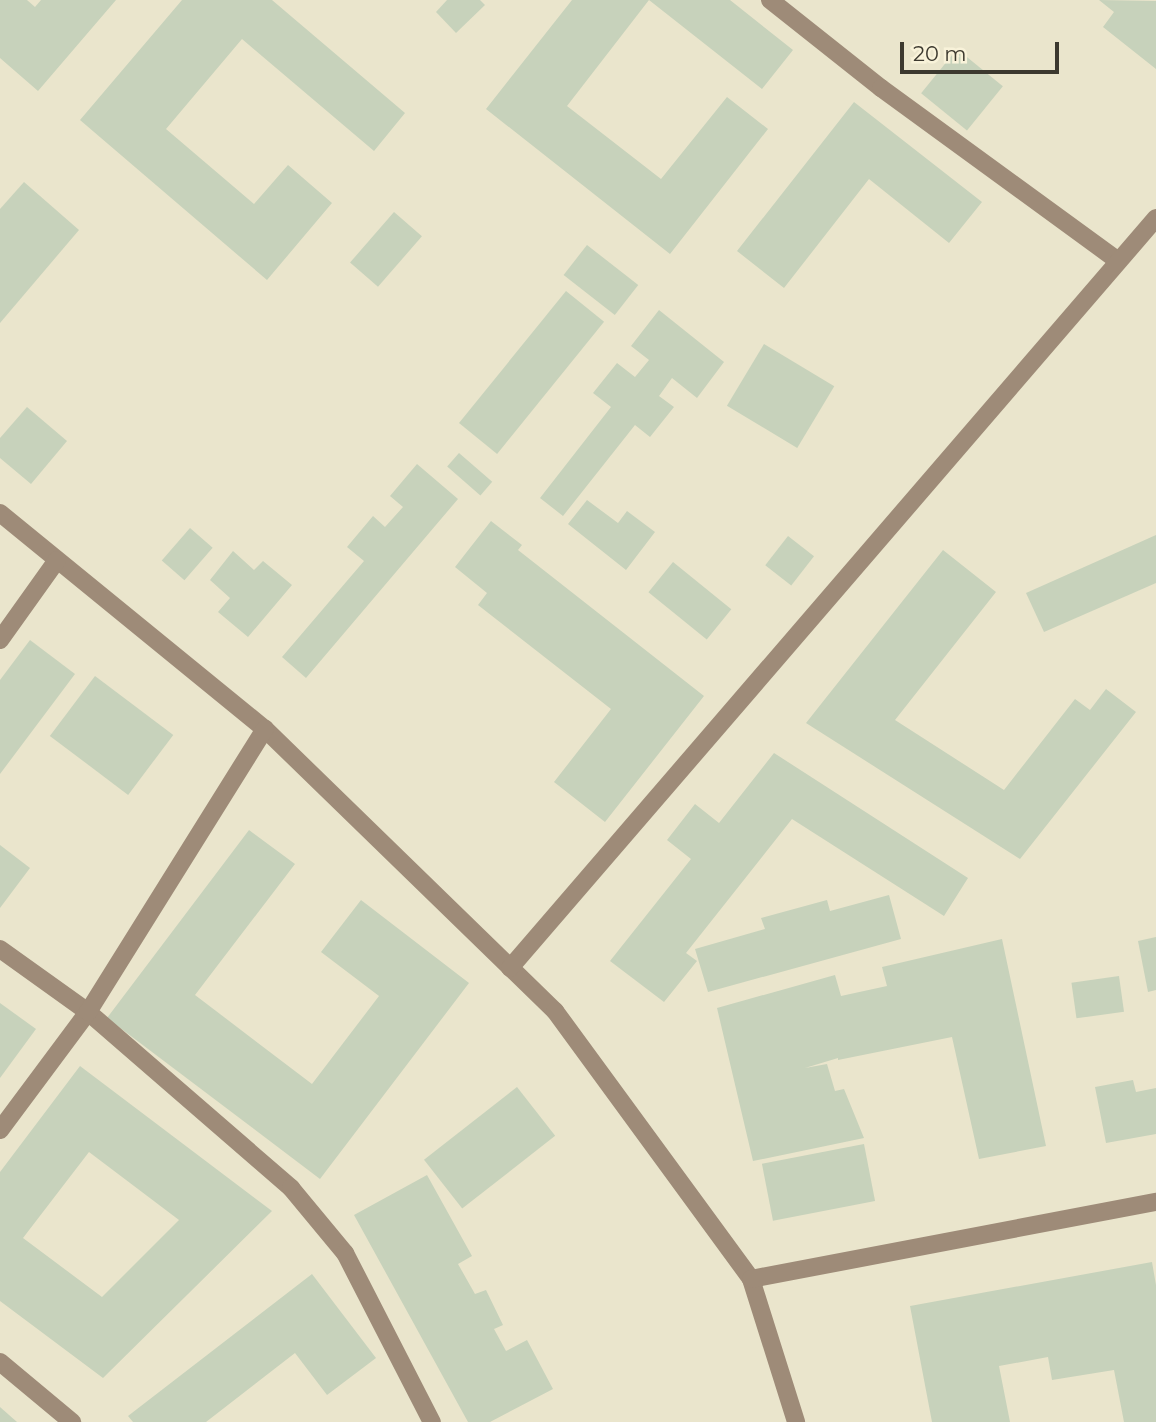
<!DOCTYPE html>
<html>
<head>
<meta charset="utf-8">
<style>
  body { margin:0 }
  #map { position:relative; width:1156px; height:1422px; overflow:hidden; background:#eae5cc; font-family:Montserrat,sans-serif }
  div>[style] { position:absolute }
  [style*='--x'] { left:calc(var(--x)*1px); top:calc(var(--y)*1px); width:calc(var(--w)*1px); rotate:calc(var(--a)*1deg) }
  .building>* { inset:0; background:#c7d2bb; transform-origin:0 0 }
  .minor>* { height:18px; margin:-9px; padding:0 9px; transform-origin:9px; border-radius:9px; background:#9e8b78 }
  span { translate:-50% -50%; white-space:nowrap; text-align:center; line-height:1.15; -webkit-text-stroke:5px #f8f2d9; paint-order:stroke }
  .scale { position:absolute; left:900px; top:42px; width:159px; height:32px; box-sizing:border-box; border:4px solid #3c392f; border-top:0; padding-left:9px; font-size:21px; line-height:24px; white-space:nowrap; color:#3c392f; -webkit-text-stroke:5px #f8f2d9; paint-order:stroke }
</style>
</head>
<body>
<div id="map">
  <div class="building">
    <i style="clip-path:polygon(0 0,27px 0,35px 7px,41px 0,116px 0,38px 91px,0 58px)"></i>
    <i style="clip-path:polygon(182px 0,272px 0,405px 113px,374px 151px,242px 39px,166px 129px,254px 204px,288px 165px,332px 203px,267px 280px,80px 120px)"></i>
    <i style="clip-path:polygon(447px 0,480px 0,485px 5px,456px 33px,436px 12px)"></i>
    <i style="clip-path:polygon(572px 0,730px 0,793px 50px,762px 89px,649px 0,567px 106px,661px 179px,727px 97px,768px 129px,670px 254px,486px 109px)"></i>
    <i style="clip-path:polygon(1099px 0,1156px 1px,1156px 69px,1103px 27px,1114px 12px)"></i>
    <i style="left:957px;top:49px;width:59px;height:57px;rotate:39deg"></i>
    <i style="clip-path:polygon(854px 102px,982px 202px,949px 243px,869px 179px,784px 288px,737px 251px)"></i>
    <i style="clip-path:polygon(24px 182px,79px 230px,0 323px,0 209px)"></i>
    <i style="left:394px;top:212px;width:37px;height:67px;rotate:41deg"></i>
    <i style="left:587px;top:245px;width:65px;height:38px;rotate:38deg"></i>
    <i style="left:566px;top:291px;width:49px;height:170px;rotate:39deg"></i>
    <i style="clip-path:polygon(659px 310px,724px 362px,697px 398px,672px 378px,659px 396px,674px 407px,650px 437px,635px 425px,563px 516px,540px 498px,611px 407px,593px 393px,617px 363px,635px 377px,649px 360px,631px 346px)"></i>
    <i style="left:764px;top:344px;width:82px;height:72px;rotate:31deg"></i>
    <i style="clip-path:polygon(27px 407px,67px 441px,31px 484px,0 458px,0 438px)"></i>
    <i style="left:459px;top:453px;width:44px;height:18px;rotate:41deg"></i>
    <i style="clip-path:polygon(417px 464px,458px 499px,306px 678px,282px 657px,364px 561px,347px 547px,373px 516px,385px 527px,403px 507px,390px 496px)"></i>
    <i style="clip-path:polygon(587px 500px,618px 523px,627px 511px,655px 532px,626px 570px,568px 524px)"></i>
    <i style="clip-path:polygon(491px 521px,522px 545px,518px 550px,704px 696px,605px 822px,554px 782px,611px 709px,478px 605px,487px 593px,455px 567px)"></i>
    <i style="left:190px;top:528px;width:30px;height:43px;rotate:41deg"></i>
    <i style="clip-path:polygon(1156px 535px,1156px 583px,1044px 632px,1026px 593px)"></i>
    <i style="left:788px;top:536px;width:33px;height:37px;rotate:38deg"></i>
    <i style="clip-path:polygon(943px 550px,996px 592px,895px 720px,1004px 790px,1075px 699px,1090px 710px,1106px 689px,1136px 712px,1020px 859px,806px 723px)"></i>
    <i style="clip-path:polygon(233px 551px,254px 570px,263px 561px,292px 585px,248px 637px,218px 612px,230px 598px,210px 580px)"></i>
    <i style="left:673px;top:562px;width:75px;height:39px;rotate:39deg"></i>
    <i style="clip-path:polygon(30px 640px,75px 674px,0 774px,0 680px)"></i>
    <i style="left:95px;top:676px;width:98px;height:75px;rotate:37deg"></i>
    <i style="clip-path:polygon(774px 753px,968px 878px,944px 916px,792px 819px,686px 953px,697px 961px,664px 1002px,610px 961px,691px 859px,667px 840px,695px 804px,719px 823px)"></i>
    <i style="clip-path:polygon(249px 830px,295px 864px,195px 995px,312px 1084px,379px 996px,321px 952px,361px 900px,469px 983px,320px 1179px,107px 1018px)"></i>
    <i style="clip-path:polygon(0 845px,30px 868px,0 908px)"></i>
    <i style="clip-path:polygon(889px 895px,901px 939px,708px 992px,695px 949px,765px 929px,761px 918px,827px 900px,830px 911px)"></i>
    <i style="clip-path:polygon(1156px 937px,1156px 990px,1148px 992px,1138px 941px)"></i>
    <i style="clip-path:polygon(1002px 939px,1046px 1146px,979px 1159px,952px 1037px,838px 1060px,838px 1058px,805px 1068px,827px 1064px,835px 1091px,844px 1089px,864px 1138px,753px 1161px,717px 1008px,835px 975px,841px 996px,887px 986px,882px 967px)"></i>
    <i style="left:1119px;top:976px;width:36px;height:48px;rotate:82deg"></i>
    <i style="clip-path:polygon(0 1003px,36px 1029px,0 1078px)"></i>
    <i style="clip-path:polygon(evenodd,80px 1066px,272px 1211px,103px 1378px,0 1301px,0 1172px,80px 1066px,89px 1152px,179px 1220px,102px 1297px,23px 1238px,89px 1152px)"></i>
    <i style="clip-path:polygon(1133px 1080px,1136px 1092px,1156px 1088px,1156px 1134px,1106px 1143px,1095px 1087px)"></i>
    <i style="left:517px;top:1087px;width:62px;height:118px;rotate:52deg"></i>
    <i style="left:864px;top:1144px;width:58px;height:104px;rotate:79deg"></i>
    <i style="clip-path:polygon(427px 1175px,472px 1256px,458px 1264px,475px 1294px,486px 1290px,503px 1325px,494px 1329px,506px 1351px,527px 1340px,553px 1389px,490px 1422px,468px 1422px,354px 1215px)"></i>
    <i style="clip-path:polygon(1152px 1262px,1156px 1285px,1156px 1422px,1124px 1422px,1114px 1370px,1052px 1380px,1048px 1357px,999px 1366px,1010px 1422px,932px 1422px,910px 1306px)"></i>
    <i style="clip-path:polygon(312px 1274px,376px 1358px,327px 1395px,295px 1353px,206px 1422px,133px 1422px,128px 1416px)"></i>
    <i style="clip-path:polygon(0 1407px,17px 1422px,0 1422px)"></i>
  </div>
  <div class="minor">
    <i style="--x:770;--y:0;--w:142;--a:38.4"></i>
    <i style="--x:881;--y:88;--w:293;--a:36.1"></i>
    <i style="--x:0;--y:513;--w:342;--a:39.2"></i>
    <i style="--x:265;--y:729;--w:405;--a:44.2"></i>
    <i style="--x:555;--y:1011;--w:332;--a:53.8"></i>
    <i style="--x:751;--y:1279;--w:150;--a:72.5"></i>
    <i style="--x:0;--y:640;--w:98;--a:-54.5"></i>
    <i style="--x:0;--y:949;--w:108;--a:35.6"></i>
    <i style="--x:88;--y:1012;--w:269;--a:40.9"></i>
    <i style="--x:291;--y:1188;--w:85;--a:50.3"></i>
    <i style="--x:345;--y:1253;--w:190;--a:62.8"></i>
    <i style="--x:510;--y:968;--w:990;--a:-49.26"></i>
    <i style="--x:0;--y:1130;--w:147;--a:-53.3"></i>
    <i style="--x:88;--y:1012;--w:334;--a:-58"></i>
    <i style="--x:751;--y:1279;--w:412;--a:-10.8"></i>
    <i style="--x:0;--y:1362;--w:94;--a:39.8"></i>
  </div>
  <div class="scale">20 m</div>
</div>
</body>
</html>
